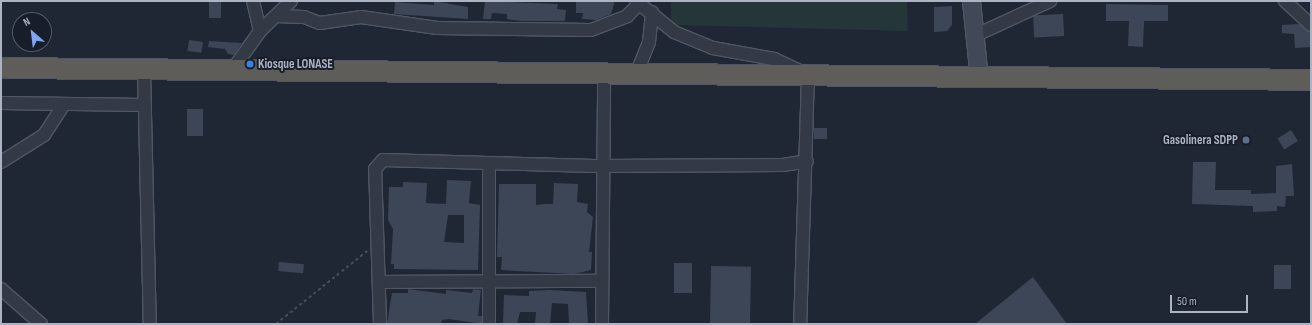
<!DOCTYPE html>
<html>
<head>
<meta charset="utf-8">
<style>
  body { margin:0 }
  #map { position:relative; width:1312px; height:325px; overflow:hidden; background:#1f2734; font-family:"Sofia Sans Condensed",sans-serif }
  div>[style] { position:absolute }
  [style*='--x'] { left:calc(var(--x)*1px); top:calc(var(--y)*1px); width:calc(var(--w)*1px); rotate:calc(var(--a)*1deg) }
  .green>* { inset:0; background:#243638 }
  .building>* { inset:0; background:#3d4657; transform-origin:0 0 }
  .path>* { height:2px; margin-top:-1px; transform-origin:0; background:repeating-linear-gradient(90deg,#415155 0 3px,transparent 0 6px) }
  .roads { filter:drop-shadow(1px 0 #505663) drop-shadow(-1px 0 #505663) drop-shadow(0 1px #505663) drop-shadow(0 -1px #505663) }
  .minor>* { height:12px; margin:-6px; padding:0 6px; transform-origin:6px; border-radius:6px; background:#333945 }
  .secondary>* { height:17px; margin:-8.5px; padding:0 8.5px; transform-origin:8.5px; border-radius:8.5px; background:#414858 }
  .trunk>* { height:20px; margin:-10px; padding:0 10px; transform-origin:10px; border-radius:10px; background:#5e5d5a }
  .dots>* { width:11px; height:11px; translate:-50% -50%; box-sizing:border-box; border:2px solid #181e29; border-radius:50% }
  span { translate:-50% -50%; white-space:nowrap; text-align:center; line-height:1.15; -webkit-text-stroke:4px #181e29; paint-order:stroke }
  .poi-label { font-size:13px; color:#acb3c2; font-weight:700 }
  .left { translate:0 -50%; text-align:left }
  .right { translate:-100% -50%; text-align:right }
  .frame { position:absolute; inset:0; border:2px solid #acb3c2; pointer-events:none }
  .north { position:absolute; left:12px; top:12px; width:40px; height:40px; box-sizing:border-box; background:#181e29; border:1px solid #535a66; border-radius:50%; rotate:332deg; font-size:11px; font-weight:700; line-height:16px; text-align:center; color:#acb3c2 }
  .north::after { content:''; display:block; margin:auto; width:14px; height:18px; background:#80a4f4; clip-path:polygon(50% 0,100% 100%,50% 72%,0 100%) }
  .scale { position:absolute; left:1170px; top:295px; width:78px; height:18px; box-sizing:border-box; border:2px solid #acb3c2; border-top:0; padding-left:5px; font-size:12px; line-height:14px; white-space:nowrap; color:#acb3c2; -webkit-text-stroke:3px #181e29; paint-order:stroke }
</style>
</head>
<body>
<div id="map">
  <div class="green">
    <i style="clip-path:polygon(671px 1px,907px 1px,908px 31px,671px 25px)"></i>
  </div>
  <div class="building">
    <i style="left:209px;top:1px;width:12px;height:17px"></i>
    <i style="clip-path:polygon(434px 1px,468px 7px,468px 19px,394px 14px,395px 2px,434px 5px)"></i>
    <i style="clip-path:polygon(485px 1px,558px 4px,557px 9px,566px 10px,565px 21px,520px 21px,507px 19px,507px 14px,492px 13px,491px 19px,483px 19px)"></i>
    <i style="clip-path:polygon(576px 1px,615px 1px,611px 14px,596px 20px,582px 19px,583px 13px,576px 13px)"></i>
    <i style="clip-path:polygon(1106px 4px,1168px 5px,1168px 21px,1144px 21px,1143px 47px,1128px 46px,1129px 21px,1106px 21px)"></i>
    <i style="clip-path:polygon(952px 6px,952px 25px,947px 31px,934px 32px,934px 7px)"></i>
    <i style="left:1063px;top:14px;width:22px;height:30px;rotate:87deg"></i>
    <i style="clip-path:polygon(1299px 24px,1311px 32px,1311px 47px,1295px 48px,1294px 34px,1282px 33px,1282px 25px)"></i>
    <i style="left:189px;top:40px;width:14px;height:11px;rotate:8deg"></i>
    <i style="clip-path:polygon(209px 41px,242px 43px,241px 44px,234px 55px,228px 54px,225px 49px,208px 47px)"></i>
    <i style="left:187px;top:109px;width:16px;height:27px"></i>
    <i style="left:814px;top:128px;width:13px;height:11px"></i>
    <i style="left:1291px;top:130px;width:13px;height:16px;rotate:58deg"></i>
    <i style="clip-path:polygon(1193px 162px,1216px 162px,1215px 190px,1251px 190px,1251px 194px,1276px 193px,1276px 166px,1292px 164px,1294px 196px,1286px 196px,1285px 207px,1277px 206px,1277px 211px,1253px 212px,1253px 206px,1192px 204px)"></i>
    <i style="clip-path:polygon(evenodd,447px 180px,471px 181px,469px 203px,480px 205px,478px 270px,394px 269px,394px 264px,391px 264px,393px 229px,388px 220px,389px 187px,403px 187px,403px 182px,427px 183px,426px 203px,446px 204px,447px 180px,448px 215px,464px 215px,464px 243px,444px 242px,448px 215px)"></i>
    <i style="clip-path:polygon(554px 183px,578px 184px,577px 202px,588px 204px,587px 212px,593px 217px,589px 252px,592px 252px,591px 270px,574px 274px,501px 270px,502px 257px,497px 257px,499px 184px,536px 184px,536px 205px,545px 204px,553px 204px)"></i>
    <i style="left:279px;top:262px;width:25px;height:9px;rotate:5deg"></i>
    <i style="left:674px;top:263px;width:18px;height:30px"></i>
    <i style="left:1274px;top:265px;width:17px;height:24px"></i>
    <i style="left:711px;top:266px;width:40px;height:58px;rotate:1deg"></i>
    <i style="clip-path:polygon(1033px 277px,1067px 324px,975px 324px)"></i>
    <i style="clip-path:polygon(408px 289px,446px 294px,446px 290px,472px 293px,473px 289px,481px 290px,478px 316px,482px 316px,482px 324px,449px 319px,442px 320px,441px 324px,387px 324px,392px 293px,408px 293px)"></i>
    <i style="clip-path:polygon(549px 290px,586px 292px,588px 324px,569px 324px,568px 304px,552px 303px,550px 324px,535px 324px,536px 312px,520px 312px,517px 324px,503px 324px,504px 295px,529px 296px,529px 291px)"></i>
  </div>
  <div class="path">
    <i style="--x:276;--y:324;--w:117;--a:-38.7"></i>
  </div>
  <div class="roads">
    <div class="minor">
      <i style="--x:253;--y:1;--w:31;--a:77"></i>
      <i style="--x:636;--y:1;--w:49;--a:39.2"></i>
      <i style="--x:674;--y:32;--w:42;--a:22.3"></i>
      <i style="--x:713;--y:48;--w:62;--a:10.2"></i>
      <i style="--x:774;--y:59;--w:38;--a:25"></i>
      <i style="--x:808;--y:75;--w:249;--a:91.8"></i>
      <i style="--x:1285;--y:1;--w:35;--a:43"></i>
      <i style="--x:276;--y:16;--w:28;--a:2"></i>
      <i style="--x:304;--y:17;--w:17;--a:21"></i>
      <i style="--x:320;--y:23;--w:41;--a:-8.3"></i>
      <i style="--x:361;--y:17;--w:77;--a:8.2"></i>
      <i style="--x:437;--y:28;--w:154;--a:0.7"></i>
      <i style="--x:591;--y:30;--w:39;--a:-21"></i>
      <i style="--x:627;--y:16;--w:18;--a:-45"></i>
      <i style="--x:974;--y:36;--w:84;--a:-24.7"></i>
      <i style="--x:144;--y:69;--w:255;--a:88.7"></i>
      <i style="--x:233;--y:69;--w:47;--a:-54.6"></i>
      <i style="--x:260;--y:31;--w:43;--a:-44.1"></i>
      <i style="--x:637;--y:72;--w:32;--a:-68"></i>
      <i style="--x:649;--y:42;--w:30;--a:-84"></i>
      <i style="--x:1;--y:103;--w:144;--a:0.8"></i>
      <i style="--x:1;--y:162;--w:51;--a:-32.1"></i>
      <i style="--x:44;--y:135;--w:37;--a:-57"></i>
      <i style="--x:380;--y:282;--w:222;--a:-0.3"></i>
      <i style="--x:1;--y:289;--w:53;--a:41.2"></i>
      <i style="--x:380;--y:324;--w:155;--a:-91.8"></i>
      <i style="--x:375;--y:169;--w:12;--a:-48"></i>
      <i style="--x:383;--y:160;--w:220;--a:1.6"></i>
      <i style="--x:603;--y:166;--w:180;--a:-0.3"></i>
      <i style="--x:783;--y:165;--w:24;--a:-9"></i>
      <i style="--x:489;--y:324;--w:160;--a:-90"></i>
      <i style="--x:602;--y:324;--w:252;--a:-89.5"></i>
    </div>
    <div class="secondary">
      <i style="--x:971;--y:1;--w:77;--a:84.1"></i>
    </div>
    <div class="trunk">
      <i style="--x:1;--y:68;--w:1310;--a:0.52"></i>
    </div>
  </div>
  <div class="dots">
    <i style="left:250px;top:64px;background:#3f7fe0"></i>
    <i style="left:1246px;top:140px;background:#5c6f8a"></i>
  </div>
  <div class="poi-label">
    <span class="left" style="left:258px;top:64px">Kiosque LONASE</span>
    <span class="right" style="left:1238px;top:140px">Gasolinera SDPP</span>
  </div>
  <div class="frame"></div>
  <div class="north">N</div>
  <div class="scale">50 m</div>
</div>
</body>
</html>
